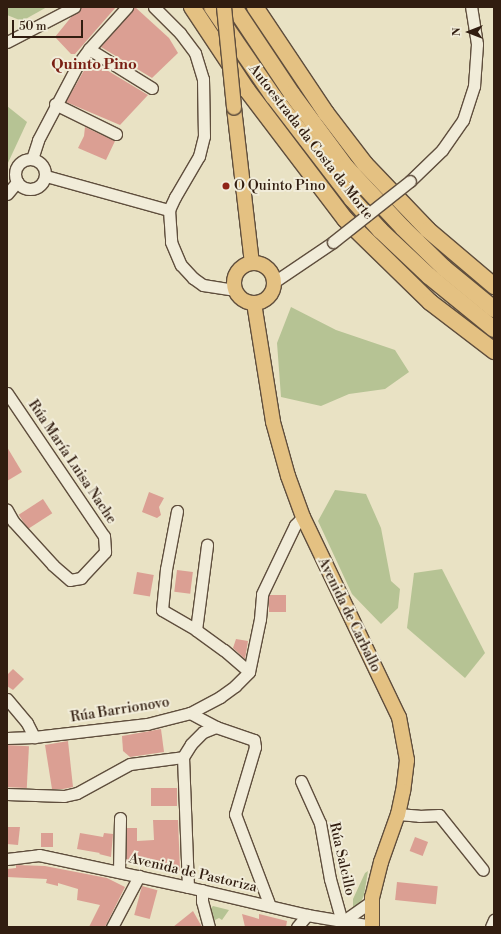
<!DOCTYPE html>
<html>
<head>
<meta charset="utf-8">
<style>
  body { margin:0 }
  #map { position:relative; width:501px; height:934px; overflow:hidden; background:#e9e2c4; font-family:"Libre Bodoni",serif }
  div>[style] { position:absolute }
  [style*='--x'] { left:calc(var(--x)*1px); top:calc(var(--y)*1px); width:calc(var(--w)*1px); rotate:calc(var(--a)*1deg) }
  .green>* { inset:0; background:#b6c394 }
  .building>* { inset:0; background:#db9f93; transform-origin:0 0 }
  .roads { filter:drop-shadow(1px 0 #5f4e3d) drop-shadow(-1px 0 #5f4e3d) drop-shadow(0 1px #5f4e3d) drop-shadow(0 -1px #5f4e3d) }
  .minor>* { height:11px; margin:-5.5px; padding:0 5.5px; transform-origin:5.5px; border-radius:5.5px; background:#f1ecd9 }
  .minor>.ring { margin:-5.5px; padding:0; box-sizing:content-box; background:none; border:11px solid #f1ecd9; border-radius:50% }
  .major>* { height:14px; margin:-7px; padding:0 7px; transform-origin:7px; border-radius:7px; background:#e4c182 }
  .major>.ring { margin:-7px; padding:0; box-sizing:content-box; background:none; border:14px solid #e4c182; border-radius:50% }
  .highway>* { height:16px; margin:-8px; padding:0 8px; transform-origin:8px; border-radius:8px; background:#e4c182 }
  .bridges { filter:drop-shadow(1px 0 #5f4e3d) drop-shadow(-1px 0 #5f4e3d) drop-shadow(0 1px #5f4e3d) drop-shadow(0 -1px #5f4e3d) }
  .minor-bridge>* { height:11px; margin:-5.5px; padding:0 5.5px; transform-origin:5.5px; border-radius:5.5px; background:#f1ecd9 }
  .major-bridge>* { height:14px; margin:-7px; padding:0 7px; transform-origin:7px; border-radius:7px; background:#e4c182 }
  .dots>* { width:11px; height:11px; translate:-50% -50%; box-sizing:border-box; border:2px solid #f1ecd9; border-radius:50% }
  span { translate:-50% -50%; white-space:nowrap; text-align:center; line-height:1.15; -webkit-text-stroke:4px #f1ecd9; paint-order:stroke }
  .street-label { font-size:14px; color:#311d10 }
  .poi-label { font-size:14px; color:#311d10 }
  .left { translate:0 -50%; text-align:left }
  .neighbourhood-label { font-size:15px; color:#7a1f14; font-weight:700 }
  .frame { position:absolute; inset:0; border:8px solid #311d10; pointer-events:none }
  .north { position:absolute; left:449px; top:12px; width:40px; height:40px; -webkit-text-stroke:3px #f1ecd9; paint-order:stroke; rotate:270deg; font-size:11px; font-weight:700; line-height:16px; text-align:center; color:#311d10 }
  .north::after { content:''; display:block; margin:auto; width:14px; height:18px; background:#311d10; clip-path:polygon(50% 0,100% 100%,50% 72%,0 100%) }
  .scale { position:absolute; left:12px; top:20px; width:71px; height:18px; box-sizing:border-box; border:2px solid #311d10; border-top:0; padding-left:5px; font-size:12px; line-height:14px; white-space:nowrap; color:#311d10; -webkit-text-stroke:3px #f1ecd9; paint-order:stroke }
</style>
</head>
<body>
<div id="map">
  <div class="green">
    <i style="clip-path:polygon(7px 7px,47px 7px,22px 21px,7px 15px)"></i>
    <i style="clip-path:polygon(7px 106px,27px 122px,7px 165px)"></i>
    <i style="clip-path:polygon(291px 307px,336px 330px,395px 350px,409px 372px,385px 389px,349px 394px,321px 406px,281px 397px,277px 343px)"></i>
    <i style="clip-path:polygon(335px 490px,366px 494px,381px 528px,391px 581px,400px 589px,398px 608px,381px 624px,352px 594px,318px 521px)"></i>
    <i style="clip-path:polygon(442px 569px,485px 653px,465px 678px,407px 628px,414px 573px)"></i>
    <i style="clip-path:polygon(368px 871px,364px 895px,359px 907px,353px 909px,353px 899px,365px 873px)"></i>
    <i style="clip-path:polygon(213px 906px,229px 910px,222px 920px,219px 918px,215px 920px,213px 919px,210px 909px)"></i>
  </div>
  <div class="building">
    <i style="clip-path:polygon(81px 7px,116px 7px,75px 54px,71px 54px,55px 37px,72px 16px,80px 11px)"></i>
    <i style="clip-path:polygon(135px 7px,169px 38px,178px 53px,152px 78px,101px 47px)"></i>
    <i style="clip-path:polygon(90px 60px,148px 95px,120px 125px,66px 102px)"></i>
    <i style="clip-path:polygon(85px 127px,115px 141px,106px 160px,78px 148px,84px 136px)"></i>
    <i style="clip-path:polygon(7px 447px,22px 472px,7px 481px)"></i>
    <i style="clip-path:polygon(149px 492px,164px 498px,159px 507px,161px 515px,157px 518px,142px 512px)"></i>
    <i style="left:43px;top:499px;width:17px;height:29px;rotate:57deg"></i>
    <i style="left:177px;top:570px;width:16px;height:22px;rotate:7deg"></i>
    <i style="left:137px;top:572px;width:17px;height:22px;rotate:10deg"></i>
    <i style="left:269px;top:595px;width:17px;height:17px"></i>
    <i style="clip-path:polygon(236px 639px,248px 641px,245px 659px,233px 648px)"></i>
    <i style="clip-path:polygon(13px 669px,24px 679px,13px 690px,7px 686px,7px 675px)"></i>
    <i style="clip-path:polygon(161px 729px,164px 752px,130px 757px,123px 751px,122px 736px)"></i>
    <i style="clip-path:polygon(68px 741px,73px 787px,63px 789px,52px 789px,45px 745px)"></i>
    <i style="left:7px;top:745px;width:22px;height:42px;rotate:3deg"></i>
    <i style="left:151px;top:788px;width:26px;height:18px"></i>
    <i style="clip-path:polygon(153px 820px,178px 820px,180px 870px,175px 872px,126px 861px,127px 828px,137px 828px,137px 841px,154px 840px)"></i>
    <i style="clip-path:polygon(7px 827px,20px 827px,18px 845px,7px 844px)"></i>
    <i style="left:41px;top:833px;width:12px;height:14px"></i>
    <i style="clip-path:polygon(80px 833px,103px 837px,104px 833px,113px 834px,111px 857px,99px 854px,100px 853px,77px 849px)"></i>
    <i style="left:415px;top:837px;width:14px;height:15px;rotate:21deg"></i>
    <i style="clip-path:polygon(16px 865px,45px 866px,107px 878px,125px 887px,105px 927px,89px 927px,100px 905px,77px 900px,78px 889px,58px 883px,58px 886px,46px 883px,47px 879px,7px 877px,7px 869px,16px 868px)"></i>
    <i style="left:397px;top:882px;width:41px;height:18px;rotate:6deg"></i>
    <i style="left:142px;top:886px;width:16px;height:30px;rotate:15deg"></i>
    <i style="clip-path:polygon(193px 911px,202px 927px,173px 927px)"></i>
    <i style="clip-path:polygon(242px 914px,259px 919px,259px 914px,287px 921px,286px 927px,245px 927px)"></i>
  </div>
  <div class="roads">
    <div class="minor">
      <i style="--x:154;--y:7;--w:37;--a:45"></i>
      <i style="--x:180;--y:33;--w:25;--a:53"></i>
      <i style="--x:195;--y:53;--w:27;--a:73"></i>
      <i style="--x:203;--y:79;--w:57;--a:89"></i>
      <i style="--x:204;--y:136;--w:21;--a:104"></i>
      <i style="--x:199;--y:156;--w:48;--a:120.3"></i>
      <i style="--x:175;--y:197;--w:14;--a:115"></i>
      <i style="--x:169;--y:210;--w:32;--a:86"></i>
      <i style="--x:171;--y:242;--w:25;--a:67"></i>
      <i style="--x:181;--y:265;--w:18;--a:47"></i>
      <i style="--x:193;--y:278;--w:12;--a:35"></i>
      <i style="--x:203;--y:285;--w:33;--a:9"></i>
      <i style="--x:7;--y:42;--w:76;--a:-27.6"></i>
      <i style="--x:89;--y:49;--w:74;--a:31.8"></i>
      <i style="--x:55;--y:104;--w:68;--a:26.2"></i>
      <i class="ring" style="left:15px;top:159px;width:19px;height:19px"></i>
      <i style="--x:32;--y:159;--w:20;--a:-72"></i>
      <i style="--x:38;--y:140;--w:86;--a:-62.2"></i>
      <i style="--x:78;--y:64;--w:19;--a:-54"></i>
      <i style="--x:89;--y:49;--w:57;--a:-47.9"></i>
      <i style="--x:46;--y:176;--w:128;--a:15.5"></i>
      <i style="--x:410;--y:181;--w:45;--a:-44.1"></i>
      <i style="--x:442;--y:150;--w:37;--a:-55"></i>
      <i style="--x:463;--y:120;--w:36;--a:-72"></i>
      <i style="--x:474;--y:86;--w:42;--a:-85.9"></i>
      <i style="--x:477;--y:44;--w:37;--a:-99"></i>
      <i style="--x:7;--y:194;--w:16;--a:-50"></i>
      <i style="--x:274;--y:282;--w:71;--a:-34.1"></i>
      <i style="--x:7;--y:393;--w:173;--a:55.9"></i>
      <i style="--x:104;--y:536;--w:16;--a:86"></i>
      <i style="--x:105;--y:552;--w:35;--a:133"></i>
      <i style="--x:81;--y:578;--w:11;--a:170"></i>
      <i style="--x:70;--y:580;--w:23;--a:-139"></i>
      <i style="--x:53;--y:565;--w:59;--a:-132.3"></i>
      <i style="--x:13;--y:521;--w:13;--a:-119"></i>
      <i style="--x:177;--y:511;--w:59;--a:100.7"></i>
      <i style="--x:166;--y:569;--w:41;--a:95.6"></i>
      <i style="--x:162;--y:610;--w:39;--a:30"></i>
      <i style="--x:196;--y:630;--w:34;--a:36"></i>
      <i style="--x:224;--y:650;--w:33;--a:41"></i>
      <i style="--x:196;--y:630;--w:86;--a:-82.6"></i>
      <i style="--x:7;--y:699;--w:31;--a:50"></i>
      <i style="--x:27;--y:723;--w:16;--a:63"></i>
      <i style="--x:190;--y:713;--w:30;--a:28"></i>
      <i style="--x:216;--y:727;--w:40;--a:18.9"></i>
      <i style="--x:254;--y:740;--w:7;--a:82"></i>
      <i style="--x:255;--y:747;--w:70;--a:106.6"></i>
      <i style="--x:235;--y:814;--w:98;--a:69.2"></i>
      <i style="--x:7;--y:738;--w:27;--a:-2"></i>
      <i style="--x:34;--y:737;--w:114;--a:-6.6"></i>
      <i style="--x:147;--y:724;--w:44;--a:-14.3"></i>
      <i style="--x:190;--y:713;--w:34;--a:-28"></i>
      <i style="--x:220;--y:697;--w:19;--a:-36"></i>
      <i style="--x:235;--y:686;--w:20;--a:-45"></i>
      <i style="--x:249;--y:672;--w:54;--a:-78.3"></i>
      <i style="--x:260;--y:619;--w:25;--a:-85"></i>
      <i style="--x:262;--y:594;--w:76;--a:-64.4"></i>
      <i style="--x:295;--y:525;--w:11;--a:-45"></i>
      <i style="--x:301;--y:781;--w:46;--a:65.7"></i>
      <i style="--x:320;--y:823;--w:57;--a:79.9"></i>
      <i style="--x:330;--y:879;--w:45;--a:74.4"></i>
      <i style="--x:7;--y:794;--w:57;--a:2"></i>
      <i style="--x:64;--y:796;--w:13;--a:-13"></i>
      <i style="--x:77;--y:793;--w:60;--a:-28.7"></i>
      <i style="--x:130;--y:764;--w:53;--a:-7.5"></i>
      <i style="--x:398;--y:814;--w:21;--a:5"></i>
      <i style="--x:419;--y:816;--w:20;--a:-3"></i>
      <i style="--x:439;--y:815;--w:70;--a:51.3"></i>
      <i style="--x:7;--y:859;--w:32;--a:-7"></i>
      <i style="--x:39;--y:855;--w:152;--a:12.1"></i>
      <i style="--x:188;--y:887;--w:122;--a:13.2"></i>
      <i style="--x:307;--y:915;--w:66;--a:9.6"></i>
      <i style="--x:119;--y:872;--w:54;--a:-88.9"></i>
      <i style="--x:188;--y:887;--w:130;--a:-92.2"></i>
      <i style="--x:183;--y:757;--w:15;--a:-58"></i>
      <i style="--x:191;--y:744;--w:17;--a:-45"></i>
      <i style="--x:203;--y:732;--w:14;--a:-21"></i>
      <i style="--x:202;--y:890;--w:11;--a:90"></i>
      <i style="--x:202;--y:901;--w:27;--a:75"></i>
      <i style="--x:342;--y:922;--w:37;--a:-35"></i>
      <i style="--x:112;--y:927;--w:58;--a:-62.1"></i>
      <i style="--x:297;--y:927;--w:16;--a:-50"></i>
      <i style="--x:491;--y:927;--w:8;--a:-67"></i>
    </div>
    <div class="major">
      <i style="--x:234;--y:108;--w:156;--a:83.4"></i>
      <i class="ring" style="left:234px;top:263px;width:26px;height:26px"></i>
      <i style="--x:254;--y:303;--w:121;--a:80.9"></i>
      <i style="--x:273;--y:422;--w:56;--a:74.5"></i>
      <i style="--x:288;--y:476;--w:44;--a:69.9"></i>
      <i style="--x:303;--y:517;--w:222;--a:64.4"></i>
      <i style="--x:399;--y:717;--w:44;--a:79.5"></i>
      <i style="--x:407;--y:760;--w:31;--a:97"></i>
      <i style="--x:403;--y:791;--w:24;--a:102"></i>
      <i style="--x:398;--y:814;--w:51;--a:109.5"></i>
      <i style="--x:381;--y:862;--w:36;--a:104"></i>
      <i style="--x:372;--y:897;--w:30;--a:90"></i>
    </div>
    <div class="highway">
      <i style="--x:192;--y:7;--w:100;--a:56.5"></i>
      <i style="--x:247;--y:90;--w:162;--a:52.8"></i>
      <i style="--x:345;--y:219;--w:119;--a:44.3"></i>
      <i style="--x:430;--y:302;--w:81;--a:37.4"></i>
      <i style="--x:212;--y:7;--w:108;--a:55.6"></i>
      <i style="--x:273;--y:96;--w:130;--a:52.5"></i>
      <i style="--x:352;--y:199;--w:42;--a:47.9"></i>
      <i style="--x:380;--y:230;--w:67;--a:43.2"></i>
      <i style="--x:429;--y:276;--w:84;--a:39.2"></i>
      <i style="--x:234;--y:7;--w:105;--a:56.3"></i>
      <i style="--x:292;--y:94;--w:91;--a:53.5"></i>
      <i style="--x:346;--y:167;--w:83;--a:46.9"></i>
      <i style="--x:403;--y:228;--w:57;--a:44.3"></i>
      <i style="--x:444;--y:268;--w:65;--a:39.4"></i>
      <i style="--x:255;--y:7;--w:128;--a:56.2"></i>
      <i style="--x:326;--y:113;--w:64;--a:52.6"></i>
      <i style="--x:365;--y:164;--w:91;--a:46.3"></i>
      <i style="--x:428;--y:230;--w:87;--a:40.3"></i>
    </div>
  </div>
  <div class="bridges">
    <div class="minor-bridge">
      <i style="--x:333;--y:242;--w:98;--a:-38.4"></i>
    </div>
    <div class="major-bridge">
      <i style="--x:224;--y:7;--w:101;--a:84.3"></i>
    </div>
  </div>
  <div class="dots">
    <i style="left:226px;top:186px;background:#8f2418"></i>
  </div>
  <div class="street-label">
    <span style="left:311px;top:142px;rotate:52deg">Autoestrada da Costa da Morte</span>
    <span style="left:72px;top:462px;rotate:56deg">Rúa María Luisa Nache</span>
    <span style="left:349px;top:615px;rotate:64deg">Avenida de Carballo</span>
    <span style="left:120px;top:710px;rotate:-9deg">Rúa Barrionovo</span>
    <span style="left:342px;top:859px;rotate:77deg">Rúa Salcillo</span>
    <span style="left:193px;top:873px;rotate:13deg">Avenida de Pastoriza</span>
  </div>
  <div class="poi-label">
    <span class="left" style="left:234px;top:186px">O Quinto Pino</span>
  </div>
  <div class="neighbourhood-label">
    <span style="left:94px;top:65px">Quinto Pino</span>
  </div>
  <div class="frame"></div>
  <div class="north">N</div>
  <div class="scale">50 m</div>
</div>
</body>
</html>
